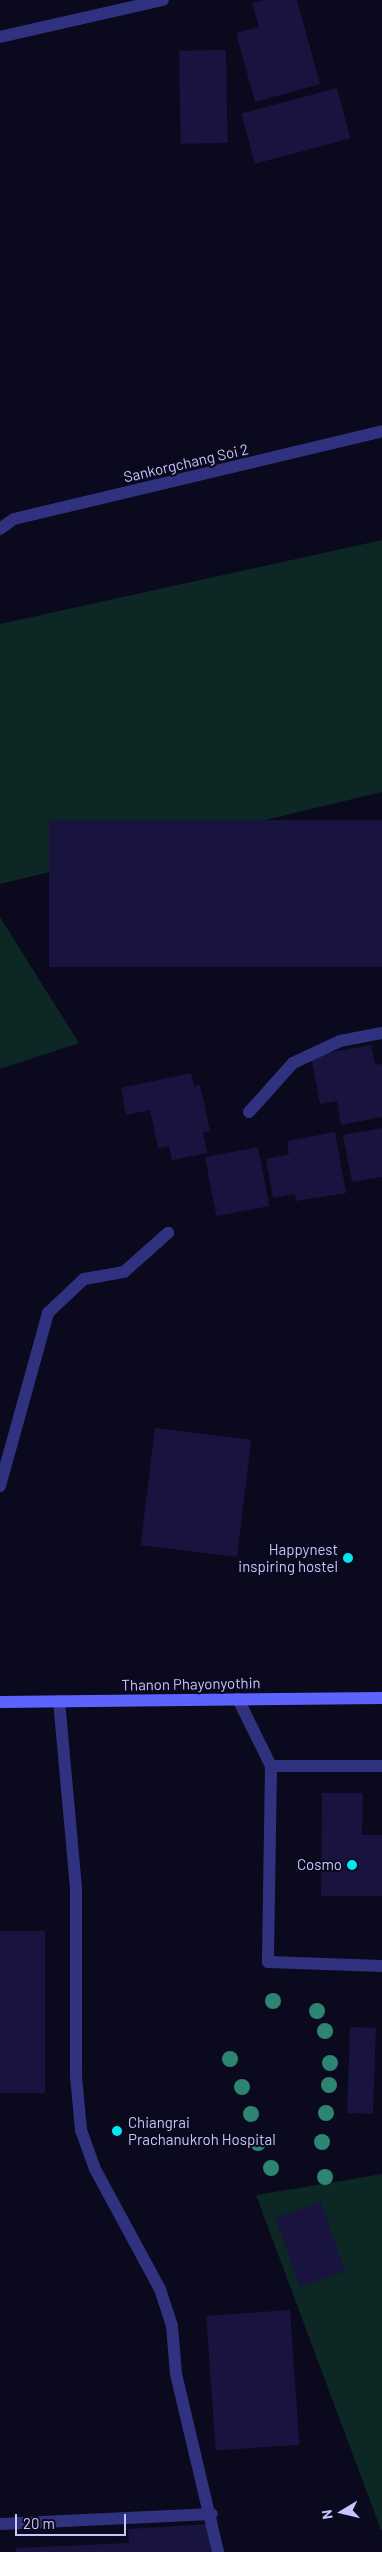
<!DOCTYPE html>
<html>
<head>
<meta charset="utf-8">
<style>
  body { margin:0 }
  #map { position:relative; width:382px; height:2552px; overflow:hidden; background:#0b091d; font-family:Barlow,sans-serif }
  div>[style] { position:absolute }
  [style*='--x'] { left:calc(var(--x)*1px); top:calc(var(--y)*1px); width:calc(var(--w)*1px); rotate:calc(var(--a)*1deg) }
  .green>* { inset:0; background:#0c2724 }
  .building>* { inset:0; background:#19143f; transform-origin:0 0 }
  .service>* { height:12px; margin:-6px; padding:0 6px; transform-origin:6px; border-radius:6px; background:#303280 }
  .minor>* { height:12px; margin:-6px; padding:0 6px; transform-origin:6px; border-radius:6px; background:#303280 }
  .secondary>* { height:12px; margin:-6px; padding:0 6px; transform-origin:6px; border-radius:6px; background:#5c63ff }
  .trees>* { width:16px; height:16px; margin:-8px; border-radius:50%; background:#2c8471 }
  .dots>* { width:14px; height:14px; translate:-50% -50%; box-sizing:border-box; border:2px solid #0b091d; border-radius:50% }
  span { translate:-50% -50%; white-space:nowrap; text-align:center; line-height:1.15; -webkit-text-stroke:4.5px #0b091d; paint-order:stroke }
  .street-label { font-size:15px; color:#c7c5ff }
  .poi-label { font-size:15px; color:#c7c5ff }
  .right { translate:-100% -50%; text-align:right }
  .left { translate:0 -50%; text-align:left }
  .north { position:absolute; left:317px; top:2487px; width:50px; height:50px; -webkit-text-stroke:4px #0b091d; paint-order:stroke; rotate:261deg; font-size:14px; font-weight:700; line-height:20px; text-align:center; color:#c7c5ff }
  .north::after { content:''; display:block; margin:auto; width:18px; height:22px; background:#c7c5ff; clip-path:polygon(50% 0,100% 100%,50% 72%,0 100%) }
  .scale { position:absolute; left:15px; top:2514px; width:111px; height:22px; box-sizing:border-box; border:2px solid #c7c5ff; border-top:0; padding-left:6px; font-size:15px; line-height:18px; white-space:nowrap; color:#c7c5ff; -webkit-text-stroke:4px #0b091d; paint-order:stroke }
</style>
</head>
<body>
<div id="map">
  <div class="green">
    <i style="clip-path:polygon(382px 540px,382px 792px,0 884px,0 624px)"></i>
    <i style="clip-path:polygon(0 917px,79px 1043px,0 1069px)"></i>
    <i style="clip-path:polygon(382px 2174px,382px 2530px,381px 2530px,256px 2195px)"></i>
  </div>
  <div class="building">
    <i style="clip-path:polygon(265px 0,297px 0,320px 84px,255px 102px,236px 33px,259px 27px,252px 3px)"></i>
    <i style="left:226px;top:50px;width:93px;height:47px;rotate:89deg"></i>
    <i style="left:337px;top:88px;width:52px;height:99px;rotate:75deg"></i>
    <i style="left:382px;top:820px;width:147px;height:333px;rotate:90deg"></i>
    <i style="clip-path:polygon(371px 1045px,375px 1065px,382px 1064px,382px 1117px,341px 1125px,337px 1101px,320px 1104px,311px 1056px)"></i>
    <i style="clip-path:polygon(191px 1073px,194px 1086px,200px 1085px,210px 1131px,203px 1132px,207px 1153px,172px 1160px,169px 1146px,158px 1148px,150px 1110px,126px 1115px,121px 1088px)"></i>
    <i style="clip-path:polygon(382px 1128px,382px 1177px,352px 1182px,343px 1135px)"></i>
    <i style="clip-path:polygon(335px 1132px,346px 1193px,296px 1201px,295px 1194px,273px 1198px,266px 1159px,289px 1154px,287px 1141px)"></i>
    <i style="left:258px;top:1147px;width:60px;height:54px;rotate:79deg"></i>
    <i style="left:155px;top:1428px;width:97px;height:118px;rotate:7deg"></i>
    <i style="clip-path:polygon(322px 1793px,363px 1793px,362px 1835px,382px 1835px,382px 1896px,321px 1896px)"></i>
    <i style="left:0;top:1931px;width:45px;height:162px"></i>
    <i style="left:350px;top:2027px;width:26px;height:86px;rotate:2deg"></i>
    <i style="left:321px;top:2202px;width:73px;height:48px;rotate:71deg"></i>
    <i style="left:290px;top:2310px;width:135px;height:84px;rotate:86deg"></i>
    <i style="clip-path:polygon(210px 2524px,211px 2552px,16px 2552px,15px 2548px,129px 2543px,128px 2529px)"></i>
  </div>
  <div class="service">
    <i style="--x:249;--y:1112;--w:66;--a:-48.1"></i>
    <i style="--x:293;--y:1063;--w:52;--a:-25.1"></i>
    <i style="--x:340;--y:1041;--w:43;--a:-10.8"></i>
    <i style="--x:0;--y:1486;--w:180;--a:-74.5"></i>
    <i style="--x:48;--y:1313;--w:50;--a:-43.4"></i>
    <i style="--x:84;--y:1279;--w:41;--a:-9.9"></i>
    <i style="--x:124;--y:1272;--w:59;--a:-41.6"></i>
    <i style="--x:238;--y:1699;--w:75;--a:63.8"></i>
    <i style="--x:271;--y:1766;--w:196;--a:90.9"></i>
    <i style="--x:268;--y:1962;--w:114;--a:2"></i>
    <i style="--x:59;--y:1701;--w:187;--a:84.8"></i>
    <i style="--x:76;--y:1887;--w:189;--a:90"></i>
    <i style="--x:76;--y:2076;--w:54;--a:84.7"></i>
    <i style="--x:81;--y:2130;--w:41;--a:70.3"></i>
    <i style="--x:95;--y:2169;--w:136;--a:61.6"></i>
    <i style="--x:160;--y:2289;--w:39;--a:72"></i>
    <i style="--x:172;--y:2326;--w:48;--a:85.2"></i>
    <i style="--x:176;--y:2374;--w:183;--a:76.7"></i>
    <i style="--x:271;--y:1766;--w:111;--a:0"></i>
    <i style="--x:0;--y:2524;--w:212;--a:-2.7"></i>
  </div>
  <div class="minor">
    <i style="--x:0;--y:37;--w:167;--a:-12.8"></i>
    <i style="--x:0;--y:529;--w:17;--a:-36"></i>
    <i style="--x:14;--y:519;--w:378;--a:-13.4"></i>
  </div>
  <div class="secondary">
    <i style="--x:0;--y:1702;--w:382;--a:-0.6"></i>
  </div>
  <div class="trees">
    <i style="left:273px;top:2001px"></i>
    <i style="left:317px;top:2011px"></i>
    <i style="left:325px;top:2031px"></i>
    <i style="left:230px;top:2059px"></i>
    <i style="left:330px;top:2063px"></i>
    <i style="left:329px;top:2085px"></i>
    <i style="left:242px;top:2087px"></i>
    <i style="left:326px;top:2113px"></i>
    <i style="left:251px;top:2114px"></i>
    <i style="left:322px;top:2142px"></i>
    <i style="left:258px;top:2143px"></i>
    <i style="left:271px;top:2168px"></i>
    <i style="left:325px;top:2177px"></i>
  </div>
  <div class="dots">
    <i style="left:348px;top:1558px;background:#00e9f0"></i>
    <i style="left:352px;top:1865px;background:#00e9f0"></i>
    <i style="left:117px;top:2131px;background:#00e9f0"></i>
  </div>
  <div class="street-label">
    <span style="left:186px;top:463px;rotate:-13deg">Sankorgchang Soi 2</span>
    <span style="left:191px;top:1684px;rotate:-1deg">Thanon Phayonyothin</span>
  </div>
  <div class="poi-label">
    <span class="right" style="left:338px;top:1558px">Happynest<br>inspiring hostel</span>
    <span class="right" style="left:342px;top:1865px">Cosmo</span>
    <span class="left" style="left:128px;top:2131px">Chiangrai<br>Prachanukroh Hospital</span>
  </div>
  <div class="north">N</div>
  <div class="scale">20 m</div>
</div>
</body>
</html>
